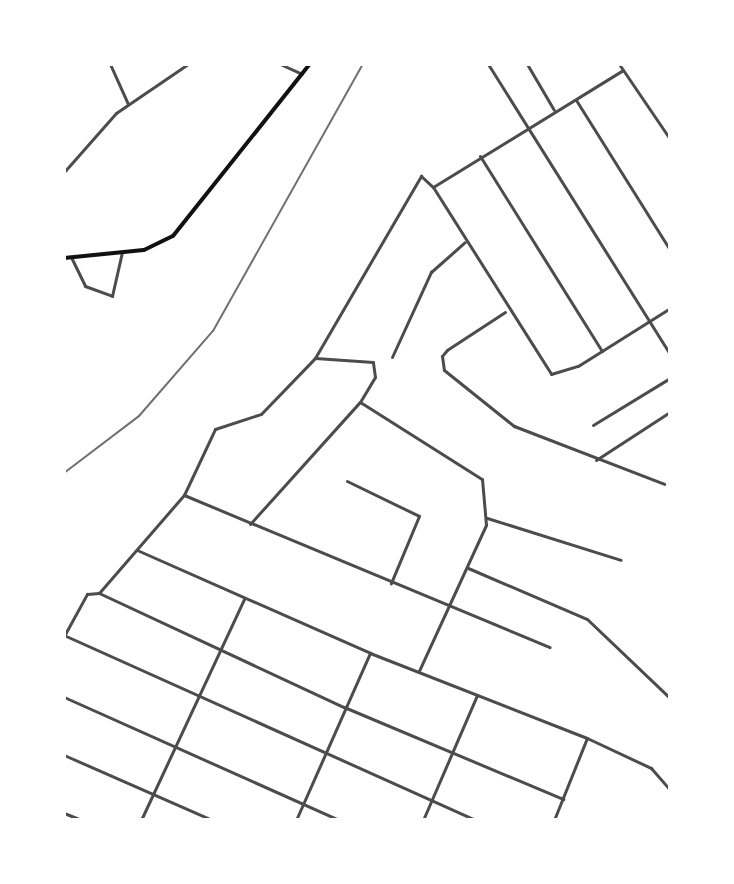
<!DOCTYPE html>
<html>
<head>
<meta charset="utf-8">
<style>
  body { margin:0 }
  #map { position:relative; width:734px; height:884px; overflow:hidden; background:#fff; font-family:Roboto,sans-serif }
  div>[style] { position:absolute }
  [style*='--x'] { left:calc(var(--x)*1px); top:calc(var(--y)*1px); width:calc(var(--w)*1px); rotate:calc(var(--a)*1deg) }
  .minor>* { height:3px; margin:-1.5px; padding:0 1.5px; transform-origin:1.5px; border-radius:1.5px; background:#4c4c4c }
  .secondary>* { height:4px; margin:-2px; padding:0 2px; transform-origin:2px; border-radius:2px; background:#111 }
  .rail>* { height:2px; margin:-1px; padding:0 1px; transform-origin:1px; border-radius:1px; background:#707070 }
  span { translate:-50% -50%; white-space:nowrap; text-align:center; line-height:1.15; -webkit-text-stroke:6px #fff; paint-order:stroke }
  .frame { position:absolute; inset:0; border:66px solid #fff; pointer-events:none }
</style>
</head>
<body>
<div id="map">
  <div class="minor">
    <i style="--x:110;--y:64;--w:44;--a:65.8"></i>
    <i style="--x:280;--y:64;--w:24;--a:24"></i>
    <i style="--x:488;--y:64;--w:342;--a:57.9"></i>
    <i style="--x:527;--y:64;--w:53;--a:59.6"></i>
    <i style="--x:619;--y:64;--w:91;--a:55.8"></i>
    <i style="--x:576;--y:100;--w:177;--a:57.9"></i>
    <i style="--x:480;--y:156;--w:230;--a:58"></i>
    <i style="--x:64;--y:172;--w:79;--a:-48.6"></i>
    <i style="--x:116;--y:113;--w:87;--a:-34.2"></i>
    <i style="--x:433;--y:187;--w:223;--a:-31.6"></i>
    <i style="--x:71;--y:257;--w:32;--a:64"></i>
    <i style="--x:85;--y:286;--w:29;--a:20"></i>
    <i style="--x:112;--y:296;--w:45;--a:-77.2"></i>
    <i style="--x:505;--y:312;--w:69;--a:146.8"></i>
    <i style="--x:447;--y:350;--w:8;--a:130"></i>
    <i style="--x:442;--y:356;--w:14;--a:82"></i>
    <i style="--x:444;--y:370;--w:90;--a:38.7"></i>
    <i style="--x:514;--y:426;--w:161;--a:21.1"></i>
    <i style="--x:392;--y:357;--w:94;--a:-65.4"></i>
    <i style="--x:431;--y:272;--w:45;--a:-41.4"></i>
    <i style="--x:360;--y:402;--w:144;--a:32.3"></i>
    <i style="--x:482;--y:479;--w:46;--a:85"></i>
    <i style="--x:486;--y:525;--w:161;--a:114.7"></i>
    <i style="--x:593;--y:425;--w:90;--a:-31.4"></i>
    <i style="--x:596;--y:460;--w:88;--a:-33"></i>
    <i style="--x:347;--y:481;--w:80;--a:25.9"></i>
    <i style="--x:419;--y:516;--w:73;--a:112.7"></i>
    <i style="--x:184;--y:495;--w:396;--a:22.6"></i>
    <i style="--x:487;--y:518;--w:140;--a:17.4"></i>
    <i style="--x:250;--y:524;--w:164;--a:-48"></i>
    <i style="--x:360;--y:402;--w:29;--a:-59"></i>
    <i style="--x:375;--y:377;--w:15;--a:-98"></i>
    <i style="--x:373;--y:362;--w:58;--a:-176.1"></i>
    <i style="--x:137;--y:550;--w:255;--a:23.8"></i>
    <i style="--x:370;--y:653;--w:233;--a:21.4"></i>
    <i style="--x:587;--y:738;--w:71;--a:25.1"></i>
    <i style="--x:651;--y:768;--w:29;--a:49"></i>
    <i style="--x:468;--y:568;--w:129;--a:23.2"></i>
    <i style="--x:587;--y:619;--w:115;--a:43.6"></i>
    <i style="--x:99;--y:593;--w:270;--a:25"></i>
    <i style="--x:344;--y:707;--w:238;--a:22.8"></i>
    <i style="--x:64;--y:636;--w:48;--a:-61.3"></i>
    <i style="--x:87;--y:594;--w:12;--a:-5"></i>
    <i style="--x:99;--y:593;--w:130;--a:-49.1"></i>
    <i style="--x:184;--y:495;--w:73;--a:-64.8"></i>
    <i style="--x:215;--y:429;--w:48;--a:-18.1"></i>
    <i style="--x:261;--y:414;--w:78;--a:-46"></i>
    <i style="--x:315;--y:358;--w:211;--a:-59.8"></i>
    <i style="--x:421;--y:176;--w:16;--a:43"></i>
    <i style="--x:433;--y:187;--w:221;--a:57.7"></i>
    <i style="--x:551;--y:374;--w:28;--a:-17"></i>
    <i style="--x:578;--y:366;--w:109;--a:-32.2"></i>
    <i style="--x:66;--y:636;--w:448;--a:24.2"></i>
    <i style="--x:64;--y:697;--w:301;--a:24.1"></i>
    <i style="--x:64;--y:755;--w:162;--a:23.7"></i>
    <i style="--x:64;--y:813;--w:18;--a:22"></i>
    <i style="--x:141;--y:820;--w:244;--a:-65"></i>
    <i style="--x:296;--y:820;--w:183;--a:-66.1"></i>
    <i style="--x:423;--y:820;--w:136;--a:-66.6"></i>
    <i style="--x:554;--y:820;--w:88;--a:-68.1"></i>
  </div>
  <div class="secondary">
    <i style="--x:64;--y:258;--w:80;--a:-5.7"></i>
    <i style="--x:144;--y:250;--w:32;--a:-26"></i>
    <i style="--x:173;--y:236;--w:220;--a:-51.5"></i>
  </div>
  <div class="rail">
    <i style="--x:64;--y:473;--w:94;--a:-37.2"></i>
    <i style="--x:139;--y:416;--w:113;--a:-49"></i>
    <i style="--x:213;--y:331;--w:306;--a:-60.7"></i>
  </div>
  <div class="frame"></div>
</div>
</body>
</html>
